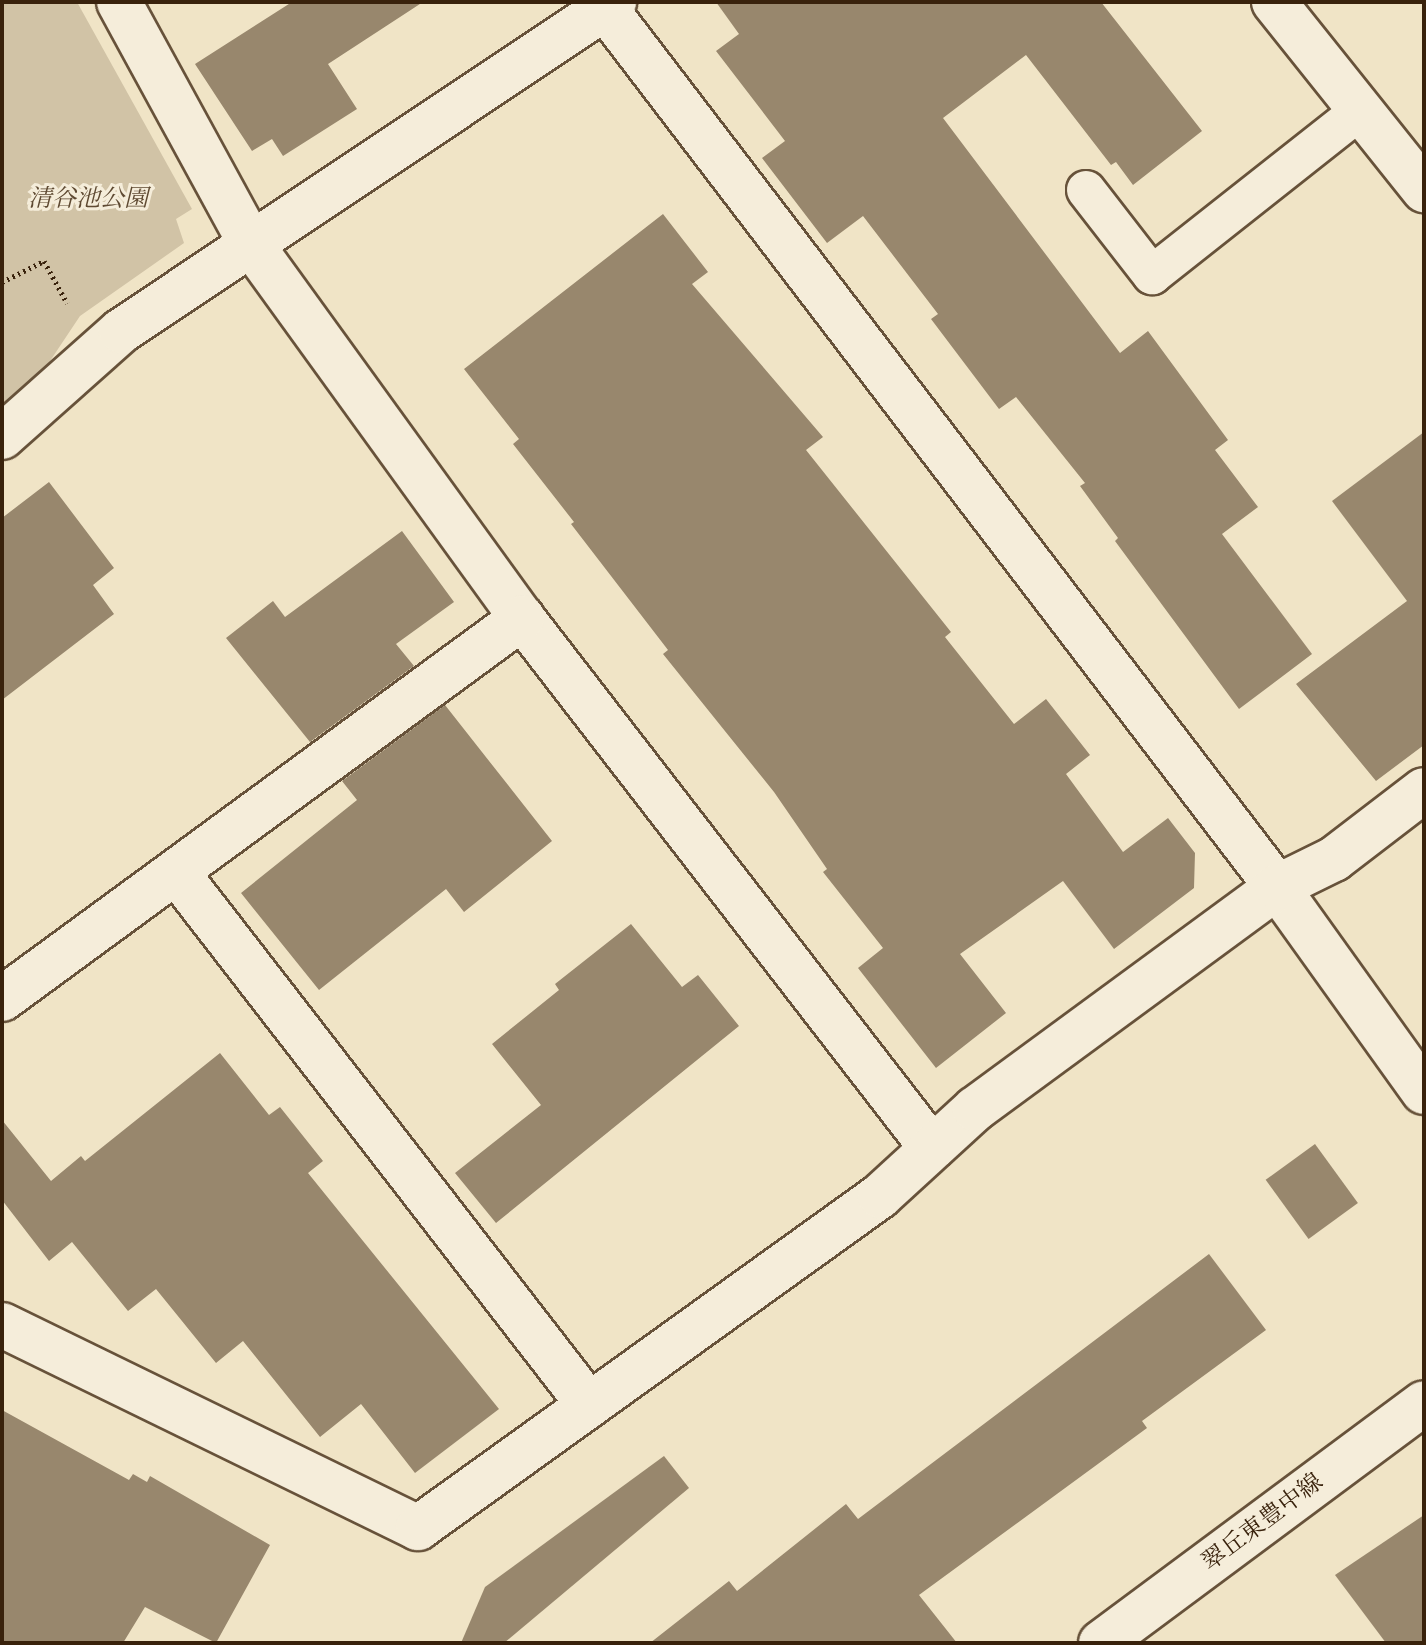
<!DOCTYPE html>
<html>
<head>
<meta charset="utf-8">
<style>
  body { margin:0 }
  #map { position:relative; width:1426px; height:1645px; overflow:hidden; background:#f0e4c6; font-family:"Libre Bodoni","Noto Serif JP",serif }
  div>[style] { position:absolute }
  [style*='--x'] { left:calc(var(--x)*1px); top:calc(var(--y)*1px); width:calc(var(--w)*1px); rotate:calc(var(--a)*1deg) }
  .green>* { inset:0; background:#d1c3a6 }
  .building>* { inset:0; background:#98876d; transform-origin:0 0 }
  .path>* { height:5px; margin-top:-2.5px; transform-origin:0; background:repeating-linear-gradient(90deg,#39220c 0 2px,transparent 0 6px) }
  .roads { filter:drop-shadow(2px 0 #67523a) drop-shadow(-2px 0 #67523a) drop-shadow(0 2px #67523a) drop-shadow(0 -2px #67523a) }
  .service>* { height:38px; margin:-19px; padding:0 19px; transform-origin:19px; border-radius:19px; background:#f5edda }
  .minor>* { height:44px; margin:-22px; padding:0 22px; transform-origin:22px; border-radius:22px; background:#f5edda }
  .tertiary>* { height:44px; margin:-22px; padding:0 22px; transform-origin:22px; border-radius:22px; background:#f5edda }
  span { translate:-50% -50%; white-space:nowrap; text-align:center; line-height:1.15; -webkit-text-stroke:6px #f5edda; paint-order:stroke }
  .park-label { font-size:24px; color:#5f4a32; font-style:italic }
  .street-label { font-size:24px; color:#39220c }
  .frame { position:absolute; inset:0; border:4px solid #39220c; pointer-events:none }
</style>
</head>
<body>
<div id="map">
  <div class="green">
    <i style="clip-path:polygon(2px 2px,77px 2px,192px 209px,176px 219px,184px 243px,80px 316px,40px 376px,2px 406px)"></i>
  </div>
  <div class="building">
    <i style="clip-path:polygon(292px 2px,423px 2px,328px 64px,357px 109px,283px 156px,272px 139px,252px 151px,195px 64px)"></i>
    <i style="clip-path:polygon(716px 2px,1101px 2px,1202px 131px,1133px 185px,1116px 162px,1111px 165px,1026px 55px,943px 118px,1120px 353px,1148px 331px,1228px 440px,1215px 450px,1258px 507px,1222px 534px,1312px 654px,1239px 709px,1115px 541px,1118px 538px,1080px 486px,1085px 483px,1016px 397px,999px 409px,931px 319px,938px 314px,863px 216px,827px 243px,762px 158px,785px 141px,716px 51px,739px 34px)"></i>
    <i style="clip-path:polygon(663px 214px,708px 272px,692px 284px,823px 437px,806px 450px,951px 632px,945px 637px,1014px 724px,1046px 699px,1090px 755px,1066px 774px,1123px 852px,1168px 818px,1195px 853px,1194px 888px,1114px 949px,1063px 881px,960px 954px,1006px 1013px,936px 1068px,858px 968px,883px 948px,823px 872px,827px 869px,774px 792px,663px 654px,668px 650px,571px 524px,574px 522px,513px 444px,519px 439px,464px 369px)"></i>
    <i style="clip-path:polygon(1424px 432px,1424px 745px,1376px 781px,1296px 684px,1407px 601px,1332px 501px)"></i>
    <i style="clip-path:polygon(49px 482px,114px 568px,93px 585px,114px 614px,2px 700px,2px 518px)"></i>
    <i style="clip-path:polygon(402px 531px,454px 602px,396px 644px,414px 666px,310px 742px,226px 638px,273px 601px,285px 617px)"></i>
    <i style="clip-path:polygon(445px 705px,552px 841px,464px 912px,446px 889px,319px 990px,241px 893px,357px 800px,342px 781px)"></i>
    <i style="clip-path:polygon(631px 924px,682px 987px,698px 975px,739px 1026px,496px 1223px,455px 1173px,541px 1105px,492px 1044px,559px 990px,555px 984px)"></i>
    <i style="clip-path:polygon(220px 1053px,269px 1115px,280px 1107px,323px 1161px,308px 1173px,499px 1409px,415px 1473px,361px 1404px,320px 1437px,243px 1341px,216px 1363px,156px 1289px,128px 1311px,72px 1242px,49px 1261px,2px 1200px,2px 1120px,51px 1181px,81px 1156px,85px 1161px)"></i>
    <i style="left:1315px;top:1144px;width:73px;height:61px;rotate:54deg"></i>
    <i style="clip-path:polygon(1209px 1254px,1266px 1330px,1142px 1421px,1147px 1428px,919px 1595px,957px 1643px,650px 1643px,729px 1581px,737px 1591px,846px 1504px,858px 1519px)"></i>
    <i style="clip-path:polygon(2px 1410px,129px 1480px,133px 1474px,147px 1482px,150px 1476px,270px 1545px,216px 1643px,145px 1607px,123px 1643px,2px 1643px)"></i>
    <i style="clip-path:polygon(664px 1456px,689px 1488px,504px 1643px,461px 1643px,485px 1587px)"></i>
    <i style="clip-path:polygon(1424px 1515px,1424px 1643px,1386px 1643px,1335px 1575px)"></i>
  </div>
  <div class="path">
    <i style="--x:2;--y:282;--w:47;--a:-26.6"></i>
    <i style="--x:44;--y:261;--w:48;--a:61.3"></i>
  </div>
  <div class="roads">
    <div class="service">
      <i style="--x:1086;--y:190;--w:108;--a:52.2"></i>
      <i style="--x:1152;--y:275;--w:266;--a:-38.3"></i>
    </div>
    <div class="minor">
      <i style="--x:119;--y:2;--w:276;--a:61.4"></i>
      <i style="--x:251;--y:244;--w:462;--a:54.1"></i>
      <i style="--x:522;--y:618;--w:670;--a:52.28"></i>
      <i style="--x:1274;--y:2;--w:241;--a:51.4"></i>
      <i style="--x:605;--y:8;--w:1106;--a:52.6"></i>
      <i style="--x:1277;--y:887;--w:252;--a:54.4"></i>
      <i style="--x:2;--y:437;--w:159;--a:-41.7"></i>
      <i style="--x:121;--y:331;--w:593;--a:-33.72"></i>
      <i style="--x:177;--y:873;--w:673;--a:52.24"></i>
      <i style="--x:2;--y:999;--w:645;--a:-36.23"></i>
      <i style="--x:2;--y:1325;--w:463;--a:26"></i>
      <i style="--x:418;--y:1528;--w:569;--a:-35.7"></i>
      <i style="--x:880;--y:1196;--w:129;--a:-42.5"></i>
      <i style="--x:975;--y:1109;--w:375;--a:-36.3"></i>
      <i style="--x:1277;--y:887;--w:64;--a:-26.2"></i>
      <i style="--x:1334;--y:859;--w:113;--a:-37.5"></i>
    </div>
    <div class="tertiary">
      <i style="--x:1101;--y:1643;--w:402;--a:-36.6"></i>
    </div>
  </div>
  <div class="park-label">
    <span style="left:88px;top:200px">清谷池公園</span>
  </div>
  <div class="street-label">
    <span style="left:1263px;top:1523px;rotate:-37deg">翠丘東豊中線</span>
  </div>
  <div class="frame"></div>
</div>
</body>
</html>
